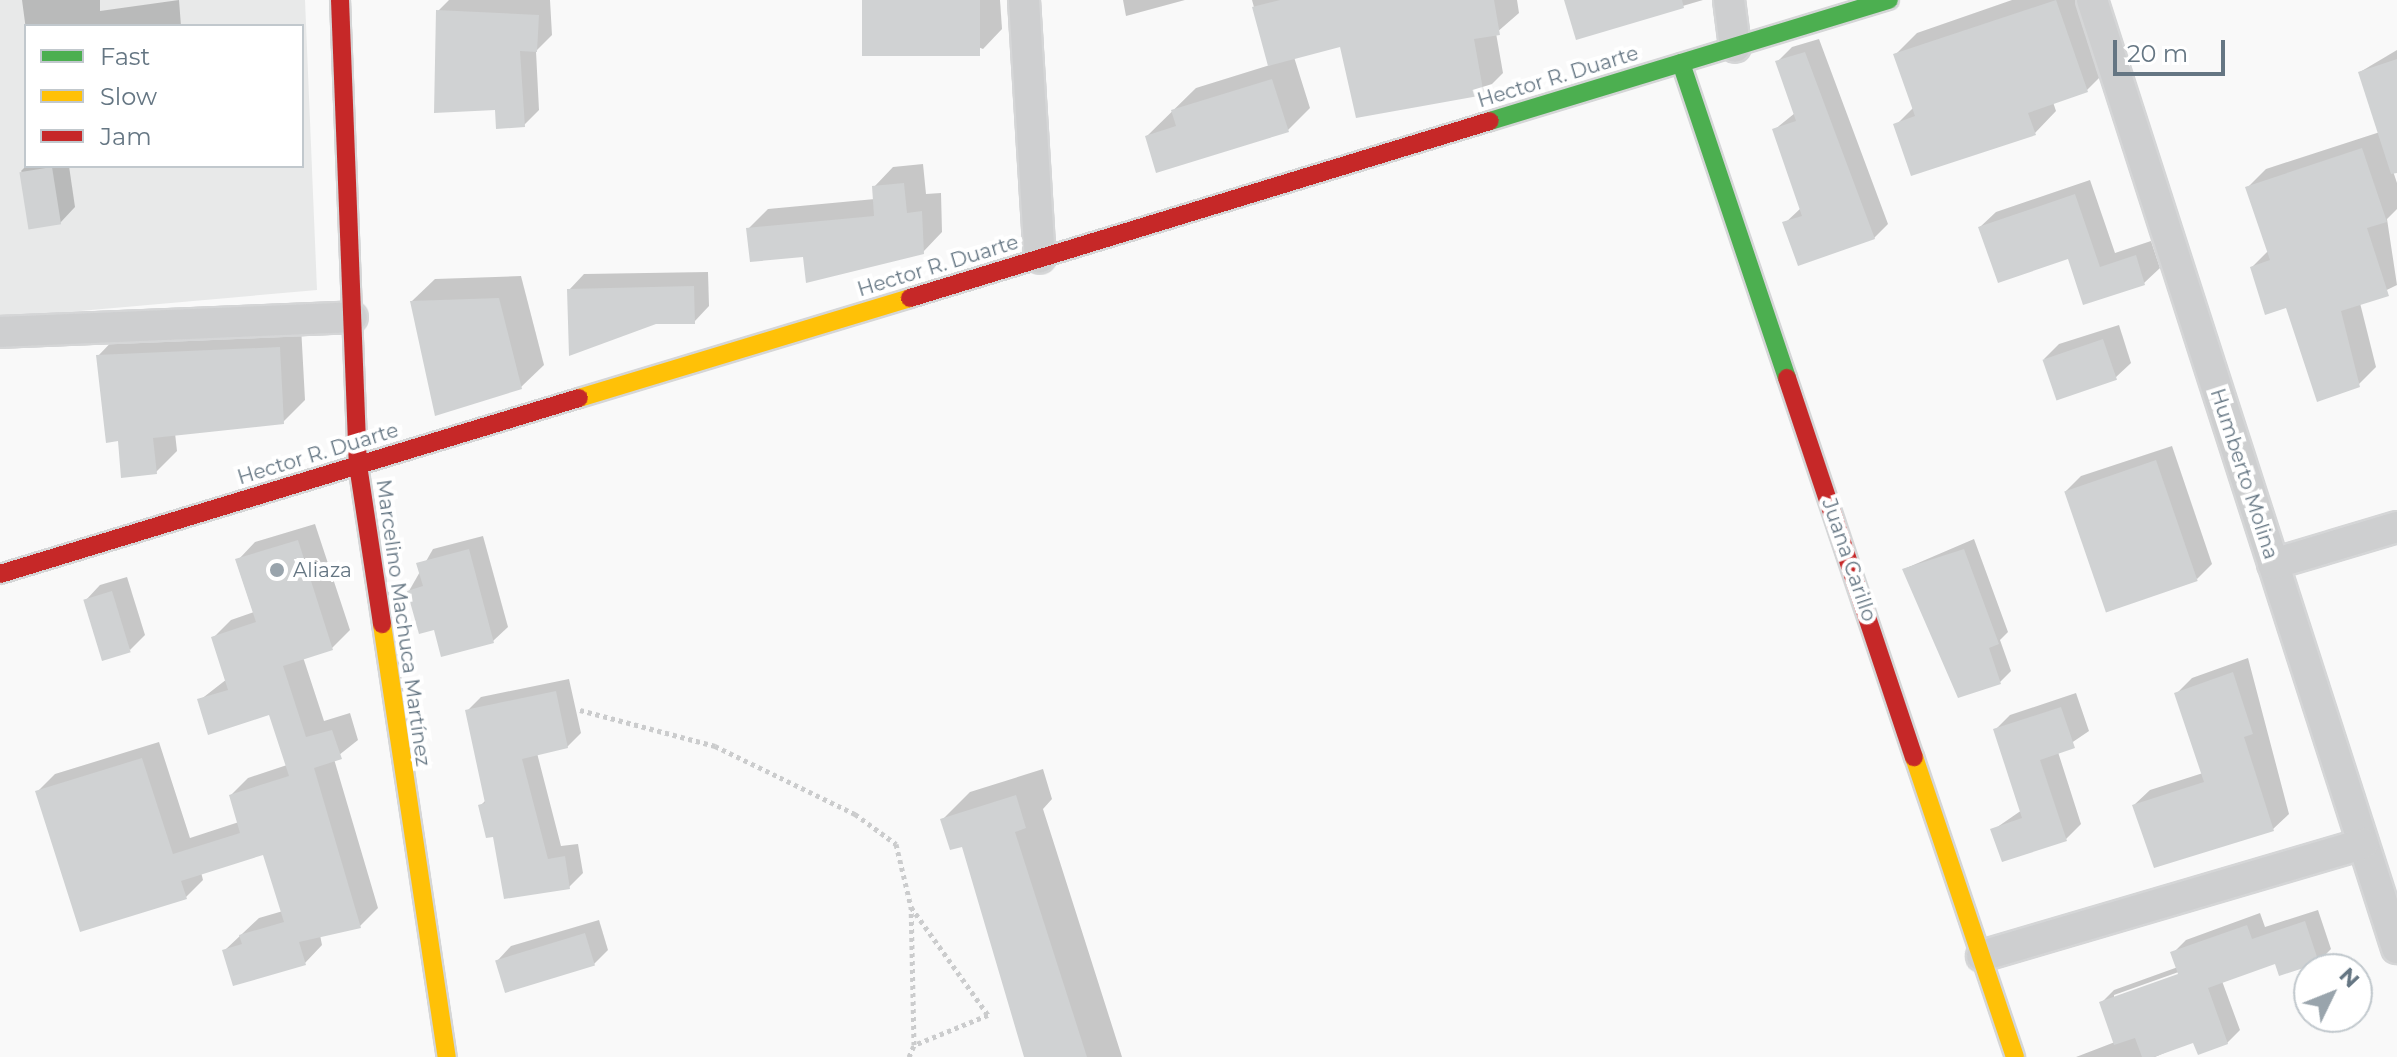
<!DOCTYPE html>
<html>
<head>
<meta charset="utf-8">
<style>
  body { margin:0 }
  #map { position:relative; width:2397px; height:1057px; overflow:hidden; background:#f9f9f9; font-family:Montserrat,sans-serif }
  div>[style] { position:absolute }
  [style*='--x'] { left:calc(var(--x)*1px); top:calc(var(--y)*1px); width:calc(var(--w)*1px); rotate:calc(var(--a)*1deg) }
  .built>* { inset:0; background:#e8e9e9 }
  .shadow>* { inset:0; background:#0003 }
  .building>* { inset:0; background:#d0d2d3; transform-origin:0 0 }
  .path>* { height:5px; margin-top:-2.5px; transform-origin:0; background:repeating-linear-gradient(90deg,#cbcccd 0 4px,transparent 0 8px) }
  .roads { filter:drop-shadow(2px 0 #d5d6d7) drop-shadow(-2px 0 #d5d6d7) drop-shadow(0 2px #d5d6d7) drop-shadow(0 -2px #d5d6d7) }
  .street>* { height:30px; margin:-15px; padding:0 15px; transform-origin:15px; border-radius:15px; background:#cecfd0 }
  .fast>* { height:18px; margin:-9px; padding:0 9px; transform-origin:9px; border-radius:9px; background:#4caf50 }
  .slow>* { height:18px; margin:-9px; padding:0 9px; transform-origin:9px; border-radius:9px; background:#ffc107 }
  .jam>* { height:18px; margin:-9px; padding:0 9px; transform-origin:9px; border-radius:9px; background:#c62828 }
  .dots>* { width:22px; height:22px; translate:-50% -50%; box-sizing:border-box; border:4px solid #fff; border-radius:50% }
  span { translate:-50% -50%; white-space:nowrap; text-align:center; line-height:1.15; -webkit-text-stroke:8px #fff; paint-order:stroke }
  .street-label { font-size:20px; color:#657683 }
  .poi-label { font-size:20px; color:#657683 }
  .left { translate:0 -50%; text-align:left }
  .legend { position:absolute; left:24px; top:24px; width:280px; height:144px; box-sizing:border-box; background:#fff; border:2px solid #c1c8cd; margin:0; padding:10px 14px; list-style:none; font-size:24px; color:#657683 }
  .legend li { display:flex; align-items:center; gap:16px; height:40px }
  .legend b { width:40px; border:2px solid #c1c8cd }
  .north { position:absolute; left:2293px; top:953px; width:80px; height:80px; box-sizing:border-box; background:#fff; border:2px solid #c1c8cd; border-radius:50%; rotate:47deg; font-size:22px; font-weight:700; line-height:32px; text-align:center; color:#657683 }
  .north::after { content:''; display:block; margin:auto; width:28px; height:36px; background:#99a4ac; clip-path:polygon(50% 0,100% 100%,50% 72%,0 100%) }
  .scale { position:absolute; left:2113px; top:40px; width:112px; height:36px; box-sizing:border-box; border:4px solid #657683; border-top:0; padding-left:10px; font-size:24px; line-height:28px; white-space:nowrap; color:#657683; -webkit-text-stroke:6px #fff; paint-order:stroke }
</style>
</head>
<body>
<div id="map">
  <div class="built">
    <i style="clip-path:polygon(evenodd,0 0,305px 0,317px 290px,0 318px,0 0,26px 26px,302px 26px,302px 166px,26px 166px,26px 26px)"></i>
  </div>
  <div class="shadow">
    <i style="clip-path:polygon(22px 0,100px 0,100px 11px,179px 0,181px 26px,26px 30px)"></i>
    <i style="clip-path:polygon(449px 0,550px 0,552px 35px,536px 51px,539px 110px,524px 125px,497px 108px,438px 11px)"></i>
    <i style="clip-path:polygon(864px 0,1000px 0,1002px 29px,983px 49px)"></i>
    <i style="clip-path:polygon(1123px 0,1185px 0,1126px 16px)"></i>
    <i style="clip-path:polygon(1252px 0,1517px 0,1519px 13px,1496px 33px,1503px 73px,1483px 93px,1341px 44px,1294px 57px,1310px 108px,1288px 130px,1147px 136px,1196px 88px,1270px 65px)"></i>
    <i style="clip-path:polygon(1568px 0,1703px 0,1577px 37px)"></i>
    <i style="clip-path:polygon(2012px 0,2084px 0,2108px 69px,2087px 90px,2053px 102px,2056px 111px,2035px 133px,1896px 125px,1914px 107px,1896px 54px,1917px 33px)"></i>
    <i style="clip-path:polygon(1819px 39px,1888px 224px,1874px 238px,1785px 223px,1801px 208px,1774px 130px,1795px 113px,1778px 61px,1792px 47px)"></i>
    <i style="clip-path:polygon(2397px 50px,2397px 114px,2360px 72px)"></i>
    <i style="clip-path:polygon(2380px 132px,2397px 183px,2397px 209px,2387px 219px,2397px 285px,2360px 303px,2376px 367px,2358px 385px,2252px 267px,2269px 250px,2248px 187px,2266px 169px)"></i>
    <i style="clip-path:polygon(923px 164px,926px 194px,941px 193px,942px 232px,923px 252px,805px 255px,748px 229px,768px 209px,875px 199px,874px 187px,893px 167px)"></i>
    <i style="clip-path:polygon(26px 166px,69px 166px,75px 207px,60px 223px,21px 171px)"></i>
    <i style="clip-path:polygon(2090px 180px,2115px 253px,2151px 241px,2160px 268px,2144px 283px,1980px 227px,1996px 212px)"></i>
    <i style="clip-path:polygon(708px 272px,709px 306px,694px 322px,569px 290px,584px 274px)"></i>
    <i style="clip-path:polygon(521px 276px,544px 365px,521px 387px,412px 301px,435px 279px)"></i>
    <i style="clip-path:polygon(2119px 325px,2131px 363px,2115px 378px,2044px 359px,2059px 344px)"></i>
    <i style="clip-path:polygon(301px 326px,305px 400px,283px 422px,175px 433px,177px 451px,156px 472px,119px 439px,98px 356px,119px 334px)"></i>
    <i style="clip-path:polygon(2172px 446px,2212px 564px,2197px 579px,2066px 491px,2081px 476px)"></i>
    <i style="clip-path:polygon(315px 524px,350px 630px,332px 648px,303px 657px,324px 721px,350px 713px,358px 740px,334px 759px,378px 908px,360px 926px,320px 935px,322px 945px,305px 963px,225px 950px,259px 918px,283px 911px,264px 852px,201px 872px,203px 880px,186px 897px,37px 792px,55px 774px,159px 742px,190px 838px,239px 822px,231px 795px,248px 778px,287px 765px,270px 713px,200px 700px,227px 679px,213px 638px,231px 620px,254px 612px,238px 560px,255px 542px)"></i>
    <i style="clip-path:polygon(483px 536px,508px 627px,493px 641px,409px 591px,433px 549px)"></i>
    <i style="clip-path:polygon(1974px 539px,2008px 632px,2000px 640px,2011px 671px,2000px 682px,1904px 569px)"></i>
    <i style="clip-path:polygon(127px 577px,145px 635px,130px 650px,85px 601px,100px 585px)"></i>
    <i style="clip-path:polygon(2248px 658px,2289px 814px,2273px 829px,2134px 805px,2150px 790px,2203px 773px,2177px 693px,2192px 678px)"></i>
    <i style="clip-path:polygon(569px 679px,581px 733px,567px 747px,537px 753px,561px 846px,578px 844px,583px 873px,569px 887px,495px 834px,480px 806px,487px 799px,467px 711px,481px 697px)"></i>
    <i style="clip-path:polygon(2076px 693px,2089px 731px,2058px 752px,2081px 824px,2066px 839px,1993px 830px,2022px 810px,1995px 730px,2010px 715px)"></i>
    <i style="clip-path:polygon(1043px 769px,1052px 799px,1043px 809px,1122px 1057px,1028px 1057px,964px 844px,943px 819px,970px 792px)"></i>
    <i style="clip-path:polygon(evenodd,2318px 910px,2331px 949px,2318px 962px,2276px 961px,2222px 981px,2240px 1030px,2227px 1043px,2194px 1040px,2155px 1057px,2076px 1057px,2115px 1042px,2101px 1003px,2114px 990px,2178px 967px,2173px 953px,2186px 940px,2260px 913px,2265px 927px,2318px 910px,2187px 969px,2188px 973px,2114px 999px,2114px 995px,2187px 969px)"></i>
    <i style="clip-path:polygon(599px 920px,608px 950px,594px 964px,498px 960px,511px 946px)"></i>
  </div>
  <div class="building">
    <i style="left:862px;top:0;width:118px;height:56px"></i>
    <i style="clip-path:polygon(1280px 0,1494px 0,1500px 35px,1474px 39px,1484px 95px,1356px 118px,1340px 47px,1268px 66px,1252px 7px)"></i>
    <i style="clip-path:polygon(1564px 0,1682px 0,1684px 8px,1576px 40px)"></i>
    <i style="clip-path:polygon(2056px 0,2088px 92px,2028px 113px,2036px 135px,1911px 176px,1893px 124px,1915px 116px,1893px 54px)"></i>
    <i style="clip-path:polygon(436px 10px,539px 15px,537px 52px,520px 51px,525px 127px,496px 129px,495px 110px,434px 113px)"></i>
    <i style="clip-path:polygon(1805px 52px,1875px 239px,1798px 266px,1782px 222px,1802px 216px,1772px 129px,1796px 121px,1775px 61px)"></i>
    <i style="clip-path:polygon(2397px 59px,2397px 173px,2391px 174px,2358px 72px)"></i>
    <i style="clip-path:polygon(1272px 79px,1289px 132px,1156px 173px,1145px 136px,1176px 126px,1171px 110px)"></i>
    <i style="clip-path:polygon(2362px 148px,2387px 222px,2367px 228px,2389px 296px,2341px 311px,2360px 387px,2317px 402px,2286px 308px,2265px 315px,2250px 267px,2270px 260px,2245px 187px)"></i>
    <i style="left:52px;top:167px;width:58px;height:33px;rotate:81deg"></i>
    <i style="clip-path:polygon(904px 183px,907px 213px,922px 211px,924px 254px,806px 283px,803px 257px,750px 262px,746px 228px,874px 216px,872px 186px)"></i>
    <i style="clip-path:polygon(2075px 194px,2100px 267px,2136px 255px,2145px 285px,2083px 305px,2068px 259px,1998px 283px,1978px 227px)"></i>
    <i style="clip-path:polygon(694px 286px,695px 324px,656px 324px,569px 356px,567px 289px)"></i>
    <i style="clip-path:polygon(499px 298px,522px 389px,435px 416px,410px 301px)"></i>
    <i style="left:2103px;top:339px;width:43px;height:64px;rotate:71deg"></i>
    <i style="clip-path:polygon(280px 347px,284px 424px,153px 438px,157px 474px,121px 478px,118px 441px,106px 443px,96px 355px)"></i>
    <i style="left:2156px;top:460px;width:128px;height:97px;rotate:71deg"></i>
    <i style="clip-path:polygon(298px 540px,333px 650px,283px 666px,306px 737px,332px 730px,342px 759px,314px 768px,361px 928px,299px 942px,306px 965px,233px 986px,222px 950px,242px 944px,239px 935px,284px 922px,263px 855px,181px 881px,187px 899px,80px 932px,35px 791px,142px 758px,173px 854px,240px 833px,229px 795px,289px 776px,269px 715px,208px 735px,197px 699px,228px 690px,211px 637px,256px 622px,235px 559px)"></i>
    <i style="clip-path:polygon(469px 549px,494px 643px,441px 657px,434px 630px,419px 634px,407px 591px,423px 586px,416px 563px)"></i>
    <i style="clip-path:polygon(1964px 549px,1999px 644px,1989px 648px,2001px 684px,1958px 698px,1902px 569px)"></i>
    <i style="left:112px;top:591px;width:64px;height:30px;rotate:73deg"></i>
    <i style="clip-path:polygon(2233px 672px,2253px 734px,2244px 737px,2274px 831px,2154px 868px,2132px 805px,2204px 782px,2174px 693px)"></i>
    <i style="clip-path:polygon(556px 691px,568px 748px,522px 759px,548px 859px,565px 856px,570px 889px,504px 899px,493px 837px,486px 838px,478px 805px,485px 803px,465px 710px)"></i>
    <i style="clip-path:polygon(2061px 707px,2075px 748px,2040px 760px,2067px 841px,2002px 862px,1990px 829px,2022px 818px,1993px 729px)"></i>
    <i style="clip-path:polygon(1016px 795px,1026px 828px,1015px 832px,1087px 1057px,1024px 1057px,962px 847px,950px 850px,940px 819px)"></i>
    <i style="clip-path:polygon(2305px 921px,2319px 963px,2279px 976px,2275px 964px,2208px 988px,2228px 1044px,2198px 1055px,2193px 1043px,2154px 1057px,2142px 1057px,2135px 1038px,2114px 1045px,2099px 1002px,2178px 974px,2170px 952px,2247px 925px,2252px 939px)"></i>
    <i style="left:585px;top:933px;width:34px;height:94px;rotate:73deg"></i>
  </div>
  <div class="path">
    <i style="--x:580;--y:710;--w:140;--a:14.9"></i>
    <i style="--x:715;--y:746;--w:156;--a:25.9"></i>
    <i style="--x:855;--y:814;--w:51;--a:36.2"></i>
    <i style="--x:896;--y:844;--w:65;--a:76.6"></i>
    <i style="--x:911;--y:907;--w:133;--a:54.5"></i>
    <i style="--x:988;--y:1015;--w:80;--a:157.9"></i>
    <i style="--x:914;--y:1045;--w:138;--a:-91.2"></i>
    <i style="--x:909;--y:1057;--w:13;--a:-67"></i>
  </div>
  <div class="roads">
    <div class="street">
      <i style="--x:1024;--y:0;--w:258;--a:86.5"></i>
      <i style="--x:1729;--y:0;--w:47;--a:82.7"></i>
      <i style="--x:2092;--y:0;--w:996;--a:72.17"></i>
      <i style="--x:0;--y:332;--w:352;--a:-2.4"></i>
      <i style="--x:2273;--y:564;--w:129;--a:-16.6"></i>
      <i style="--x:1982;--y:956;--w:397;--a:-16.4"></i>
    </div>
    <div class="fast">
      <i style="--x:1681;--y:63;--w:332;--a:71.4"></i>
      <i style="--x:1490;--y:121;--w:417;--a:-16.9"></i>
    </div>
    <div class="slow">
      <i style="--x:579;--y:398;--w:346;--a:-16.8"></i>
      <i style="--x:382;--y:624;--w:438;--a:81.5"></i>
      <i style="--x:1914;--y:757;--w:317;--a:71.4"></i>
    </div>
    <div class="jam">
      <i style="--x:340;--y:0;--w:465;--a:87.8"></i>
      <i style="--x:358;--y:465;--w:161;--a:81.4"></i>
      <i style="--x:910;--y:298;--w:606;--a:-16.97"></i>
      <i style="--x:1787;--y:378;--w:400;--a:71.5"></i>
      <i style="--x:0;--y:574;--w:605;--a:-16.91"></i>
    </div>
  </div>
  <div class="dots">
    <i style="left:277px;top:570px;background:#99a4ac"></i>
  </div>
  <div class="street-label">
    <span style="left:1558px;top:77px;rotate:-17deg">Hector R. Duarte</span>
    <span style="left:938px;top:266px;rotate:-17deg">Hector R. Duarte</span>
    <span style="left:318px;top:454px;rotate:-17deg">Hector R. Duarte</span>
    <span style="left:2244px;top:474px;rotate:72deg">Humberto Molina</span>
    <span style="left:1849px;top:560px;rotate:71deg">Juana Carillo</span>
    <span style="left:403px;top:623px;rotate:82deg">Marcelino Machuca Martínez</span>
  </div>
  <div class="poi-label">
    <span class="left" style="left:293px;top:570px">Aliaza</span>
  </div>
  <ul class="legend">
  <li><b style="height:10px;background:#4caf50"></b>Fast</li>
  <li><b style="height:10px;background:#ffc107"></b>Slow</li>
  <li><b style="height:10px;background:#c62828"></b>Jam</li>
  </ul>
  <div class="north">N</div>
  <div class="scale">20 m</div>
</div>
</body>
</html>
